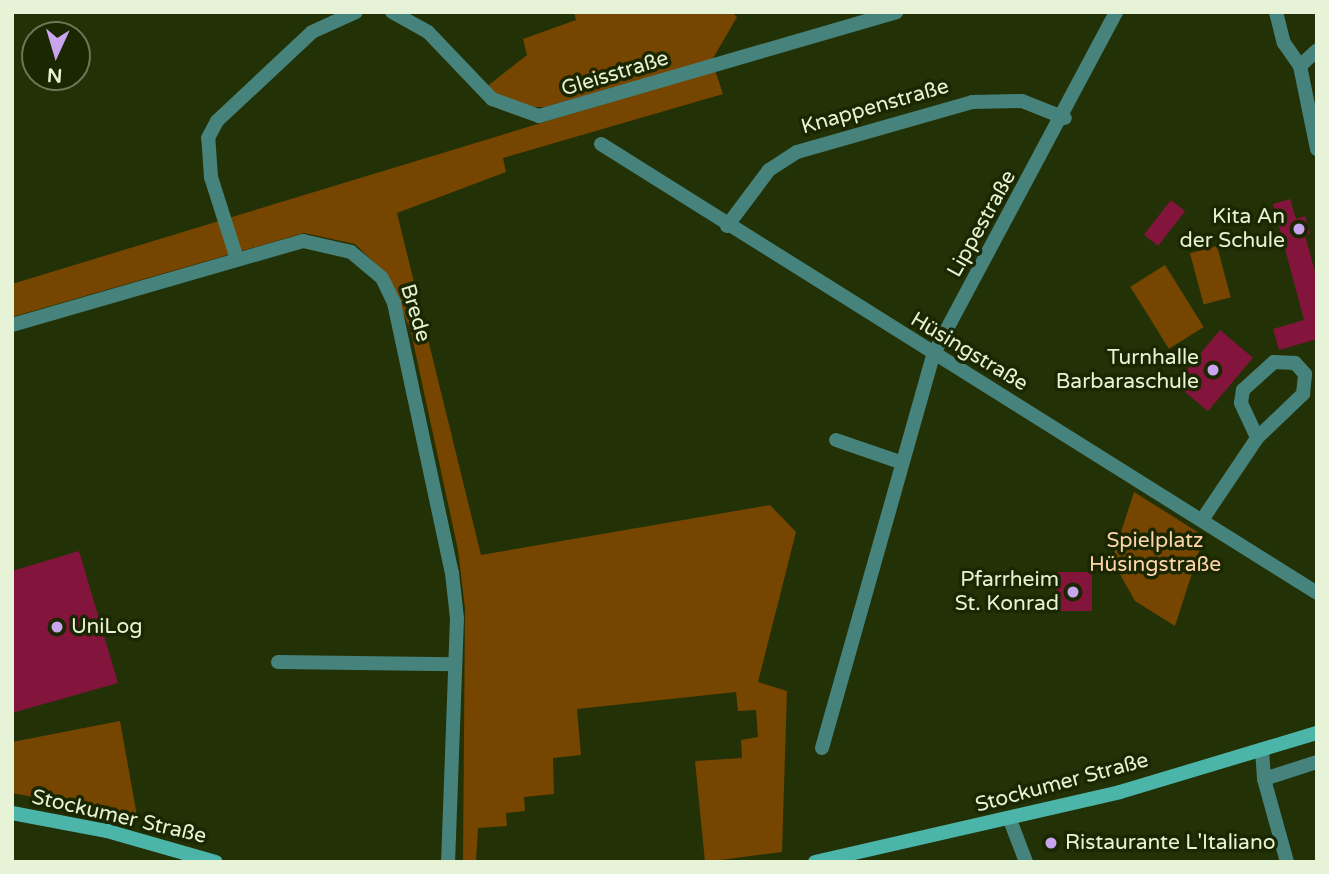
<!DOCTYPE html>
<html>
<head>
<meta charset="utf-8">
<style>
  body { margin:0 }
  #map { position:relative; width:1329px; height:874px; overflow:hidden; background:#233106; font-family:"Varela Round",sans-serif }
  div>[style] { position:absolute }
  [style*='--x'] { left:calc(var(--x)*1px); top:calc(var(--y)*1px); width:calc(var(--w)*1px); rotate:calc(var(--a)*1deg) }
  .green>* { inset:0; background:#764500; transform-origin:0 0 }
  .building>* { inset:0; background:#83153c; transform-origin:0 0 }
  .street>* { height:14px; margin:-7px; padding:0 7px; transform-origin:7px; border-radius:7px; background:#46837c }
  .secondary>* { height:14px; margin:-7px; padding:0 7px; transform-origin:7px; border-radius:7px; background:#4bb5aa }
  .dots>* { width:19px; height:19px; translate:-50% -50%; box-sizing:border-box; border:4px solid #1a2700; border-radius:50% }
  span { translate:-50% -50%; white-space:nowrap; text-align:center; line-height:1.15; -webkit-text-stroke:7px #1a2700; paint-order:stroke }
  .street-label { font-size:21px; color:#e7f3d6 }
  .poi-label { font-size:21px; color:#e7f3d6 }
  .right { translate:-100% -50%; text-align:right }
  .left { translate:0 -50%; text-align:left }
  .park-label { font-size:21px; color:#fdd4ac }
  .frame { position:absolute; inset:0; border:14px solid #e7f3d6; pointer-events:none }
  .north { position:absolute; left:21px; top:21px; width:70px; height:70px; box-sizing:border-box; background:#1a2700; border:2px solid #6c7956; border-radius:50%; rotate:184deg; font-size:19px; font-weight:700; line-height:28px; text-align:center; color:#e7f3d6 }
  .north::after { content:''; display:block; margin:auto; width:24px; height:32px; background:#c8a5ee; clip-path:polygon(50% 0,100% 100%,50% 72%,0 100%) }
</style>
</head>
<body>
<div id="map">
  <div class="green">
    <i style="clip-path:polygon(574px 12px,731px 12px,737px 17px,712px 60px,545px 107px,524px 107px,485px 88px,527px 55px,523px 39px,576px 20px)"></i>
    <i style="clip-path:polygon(715px 70px,723px 94px,503px 158px,506px 172px,397px 213px,481px 555px,770px 505px,796px 532px,758px 682px,787px 691px,782px 852px,705px 862px,695px 761px,742px 758px,741px 740px,758px 737px,756px 710px,738px 711px,736px 692px,577px 709px,581px 755px,553px 758px,554px 794px,524px 797px,525px 811px,506px 813px,507px 826px,478px 828px,476px 862px,463px 862px,465px 609px,458px 550px,411px 332px,388px 276px,355px 244px,304px 233px,12px 317px,12px 284px)"></i>
    <i style="left:1217px;top:246px;width:53px;height:28px;rotate:75deg"></i>
    <i style="left:1165px;top:265px;width:73px;height:41px;rotate:58deg"></i>
    <i style="clip-path:polygon(1134px 492px,1204px 536px,1175px 626px,1135px 601px,1112px 560px)"></i>
    <i style="clip-path:polygon(120px 721px,137px 816px,12px 793px,12px 742px)"></i>
  </div>
  <div class="building">
    <i style="clip-path:polygon(1290px 199px,1296px 219px,1305px 216px,1310px 234px,1305px 235px,1317px 279px,1317px 339px,1279px 350px,1273px 329px,1304px 320px,1273px 204px)"></i>
    <i style="left:1171px;top:200px;width:18px;height:44px;rotate:38deg"></i>
    <i style="left:1220px;top:330px;width:43px;height:70px;rotate:40deg"></i>
    <i style="clip-path:polygon(79px 551px,118px 683px,12px 713px,12px 571px)"></i>
    <i style="left:1056px;top:572px;width:36px;height:39px"></i>
  </div>
  <div class="street">
    <i style="--x:392;--y:12;--w:41;--a:29.1"></i>
    <i style="--x:428;--y:32;--w:93;--a:46.3"></i>
    <i style="--x:492;--y:99;--w:50;--a:19.9"></i>
    <i style="--x:539;--y:116;--w:372;--a:-16.2"></i>
    <i style="--x:1276;--y:12;--w:32;--a:76"></i>
    <i style="--x:1284;--y:43;--w:28;--a:55"></i>
    <i style="--x:1300;--y:66;--w:23;--a:-43"></i>
    <i style="--x:1300;--y:66;--w:85;--a:78.4"></i>
    <i style="--x:601;--y:144;--w:845;--a:32.09"></i>
    <i style="--x:727;--y:226;--w:70;--a:-53.1"></i>
    <i style="--x:769;--y:170;--w:33;--a:-33"></i>
    <i style="--x:797;--y:152;--w:182;--a:-15.9"></i>
    <i style="--x:972;--y:102;--w:50;--a:-1.1"></i>
    <i style="--x:1022;--y:101;--w:46;--a:21.6"></i>
    <i style="--x:237;--y:259;--w:86;--a:-107.6"></i>
    <i style="--x:211;--y:177;--w:39;--a:-94"></i>
    <i style="--x:208;--y:138;--w:19;--a:-62"></i>
    <i style="--x:217;--y:121;--w:130;--a:-43.1"></i>
    <i style="--x:312;--y:32;--w:48;--a:-24.4"></i>
    <i style="--x:12;--y:325;--w:303;--a:-16.1"></i>
    <i style="--x:303;--y:241;--w:49;--a:12.9"></i>
    <i style="--x:351;--y:252;--w:40;--a:40"></i>
    <i style="--x:382;--y:278;--w:28;--a:64"></i>
    <i style="--x:394;--y:303;--w:276;--a:77.9"></i>
    <i style="--x:452;--y:573;--w:45;--a:83.7"></i>
    <i style="--x:457;--y:618;--w:244;--a:92.1"></i>
    <i style="--x:836;--y:440;--w:68;--a:19"></i>
    <i style="--x:1202;--y:520;--w:99;--a:-56.1"></i>
    <i style="--x:1257;--y:438;--w:64;--a:-43.7"></i>
    <i style="--x:1303;--y:394;--w:20;--a:-84"></i>
    <i style="--x:1305;--y:374;--w:15;--a:-132"></i>
    <i style="--x:1295;--y:363;--w:21;--a:-177"></i>
    <i style="--x:1274;--y:362;--w:42;--a:137.9"></i>
    <i style="--x:1243;--y:390;--w:13;--a:99"></i>
    <i style="--x:1241;--y:403;--w:38;--a:65"></i>
    <i style="--x:278;--y:662;--w:176;--a:0.7"></i>
    <i style="--x:822;--y:748;--w:408;--a:-74.2"></i>
    <i style="--x:933;--y:355;--w:389;--a:-61.9"></i>
    <i style="--x:1262;--y:750;--w:29;--a:86"></i>
    <i style="--x:1264;--y:779;--w:86;--a:74.5"></i>
    <i style="--x:1264;--y:779;--w:56;--a:-17.8"></i>
    <i style="--x:1010;--y:820;--w:45;--a:69.1"></i>
  </div>
  <div class="secondary">
    <i style="--x:12;--y:813;--w:97;--a:10.7"></i>
    <i style="--x:107;--y:831;--w:113;--a:15.9"></i>
    <i style="--x:815;--y:862;--w:313;--a:-12.9"></i>
    <i style="--x:1120;--y:792;--w:206;--a:-16.7"></i>
  </div>
  <div class="dots">
    <i style="left:1299px;top:229px;background:#c8a5ee"></i>
    <i style="left:1213px;top:370px;background:#c8a5ee"></i>
    <i style="left:1073px;top:592px;background:#c8a5ee"></i>
    <i style="left:57px;top:627px;background:#c8a5ee"></i>
    <i style="left:1051px;top:843px;background:#c8a5ee"></i>
  </div>
  <div class="street-label">
    <span style="left:615px;top:74px;rotate:-17deg">Gleisstraße</span>
    <span style="left:875px;top:107px;rotate:-16deg">Knappenstraße</span>
    <span style="left:982px;top:224px;rotate:-61deg">Lippestraße</span>
    <span style="left:415px;top:313px;rotate:73deg">Brede</span>
    <span style="left:969px;top:352px;rotate:31deg">Hüsingstraße</span>
    <span style="left:1062px;top:783px;rotate:-15deg">Stockumer Straße</span>
    <span style="left:119px;top:817px;rotate:13deg">Stockumer Straße</span>
  </div>
  <div class="poi-label">
    <span class="right" style="left:1285px;top:229px">Kita An<br>der Schule</span>
    <span class="right" style="left:1199px;top:370px">Turnhalle<br>Barbaraschule</span>
    <span class="right" style="left:1059px;top:592px">Pfarrheim<br>St. Konrad</span>
    <span class="left" style="left:71px;top:627px">UniLog</span>
    <span class="left" style="left:1065px;top:843px">Ristaurante L'Italiano</span>
  </div>
  <div class="park-label">
    <span style="left:1155px;top:553px">Spielplatz<br>Hüsingstraße</span>
  </div>
  <div class="frame"></div>
  <div class="north">N</div>
</div>
</body>
</html>
